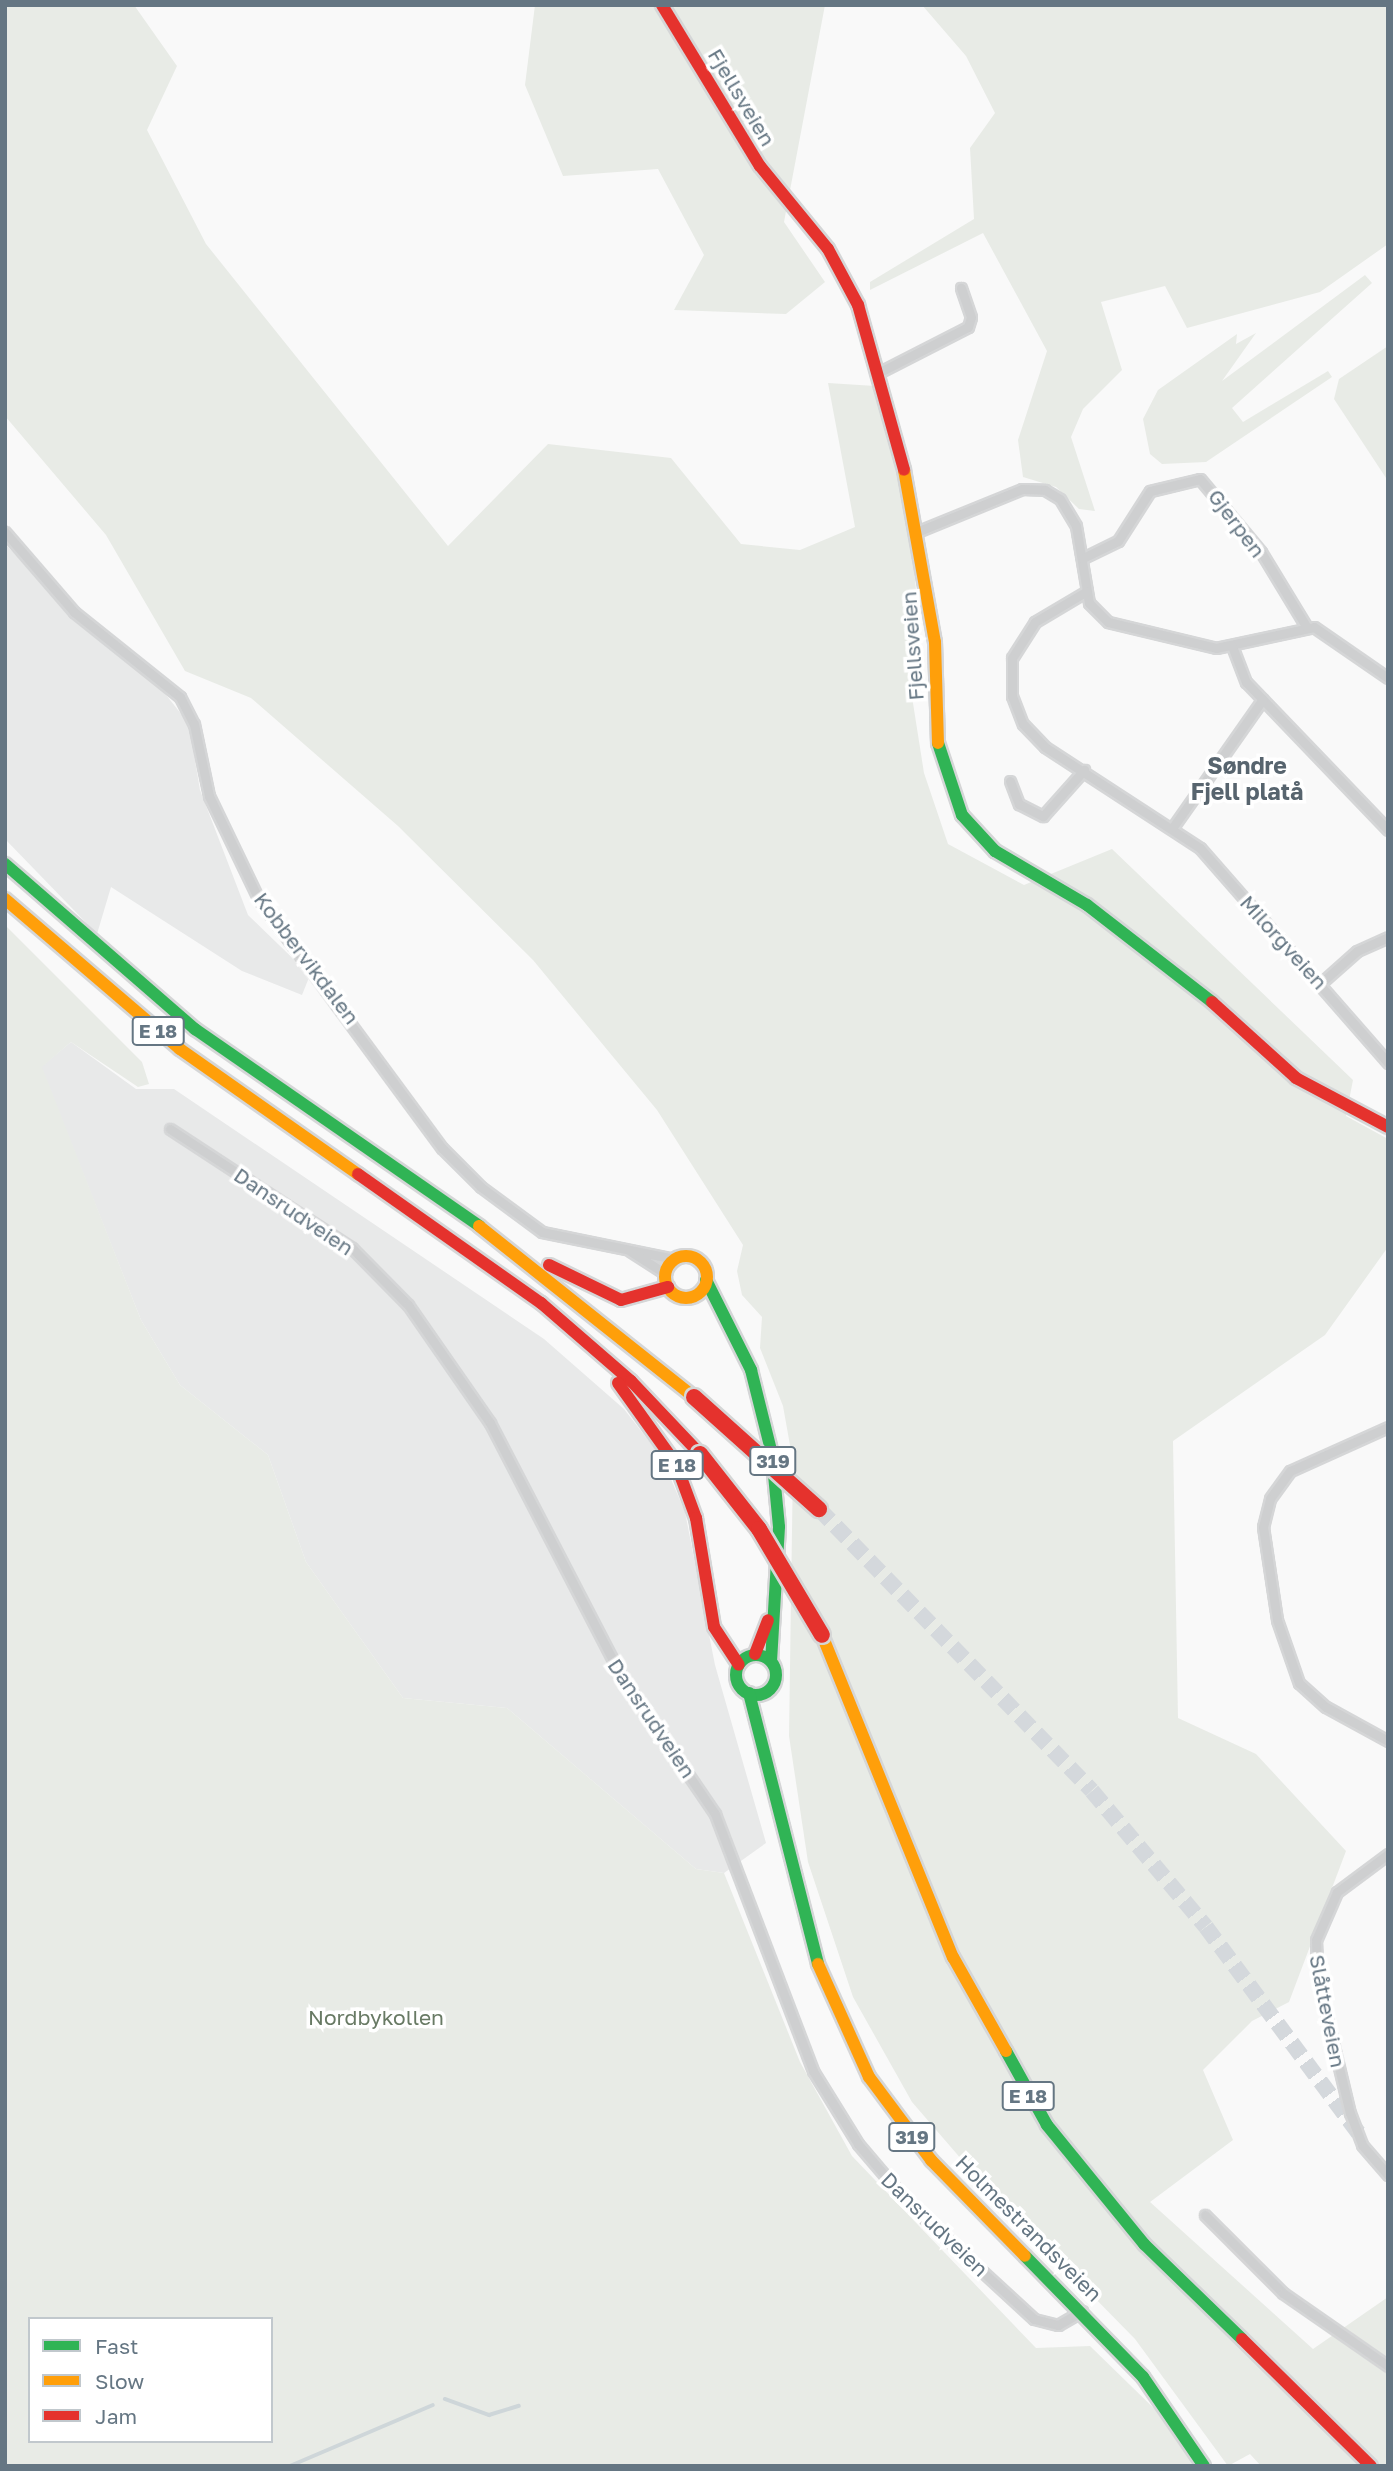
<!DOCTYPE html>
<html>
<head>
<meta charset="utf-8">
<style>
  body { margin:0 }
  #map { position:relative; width:1393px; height:2471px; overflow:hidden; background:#f9f9f9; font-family:"Golos Text",sans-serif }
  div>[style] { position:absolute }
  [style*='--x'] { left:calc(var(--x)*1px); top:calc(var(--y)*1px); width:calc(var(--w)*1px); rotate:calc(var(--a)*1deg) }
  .built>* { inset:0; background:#e8e9e9 }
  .green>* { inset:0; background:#e8ebe6 }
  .stream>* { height:3.5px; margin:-1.75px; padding:0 1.75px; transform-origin:1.75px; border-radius:1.75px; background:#ced6d9 }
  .highway-tunnel>* { height:16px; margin-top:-8px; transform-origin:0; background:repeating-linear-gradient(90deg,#d4d8dc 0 16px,transparent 0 24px) }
  .roads { filter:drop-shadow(2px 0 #d5d6d7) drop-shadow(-2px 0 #d5d6d7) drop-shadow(0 2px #d5d6d7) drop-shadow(0 -2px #d5d6d7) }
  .street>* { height:9px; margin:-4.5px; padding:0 4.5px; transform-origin:4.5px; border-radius:4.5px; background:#cecfd0 }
  .fast>* { height:12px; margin:-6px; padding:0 6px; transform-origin:6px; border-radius:6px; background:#30b455 }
  .fast>.ring { margin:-6px; padding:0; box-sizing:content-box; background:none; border:12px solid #30b455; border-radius:50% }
  .slow>* { height:12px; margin:-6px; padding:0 6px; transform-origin:6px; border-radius:6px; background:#ff9f0a }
  .slow>.ring { margin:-6px; padding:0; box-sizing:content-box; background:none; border:12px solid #ff9f0a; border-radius:50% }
  .jam>* { height:12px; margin:-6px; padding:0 6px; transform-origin:6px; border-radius:6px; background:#e5322d }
  .bridges { filter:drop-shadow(2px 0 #d5d6d6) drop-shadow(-2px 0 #d5d6d6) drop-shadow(0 2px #d5d6d6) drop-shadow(0 -2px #d5d6d6) }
  .jam-bridge>* { height:16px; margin:-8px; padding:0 8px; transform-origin:8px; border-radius:8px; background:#e5322d }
  span { translate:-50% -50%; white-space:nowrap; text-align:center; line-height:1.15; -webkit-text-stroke:7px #fff; paint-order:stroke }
  .shield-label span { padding:2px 5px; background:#fff; border:2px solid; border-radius:5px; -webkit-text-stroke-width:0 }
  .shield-label { font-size:19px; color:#657683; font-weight:700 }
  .street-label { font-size:21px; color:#657683 }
  .park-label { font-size:21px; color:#687a64 }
  .neighbourhood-label { font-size:23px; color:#57646e; font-weight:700 }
  .frame { position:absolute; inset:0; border:7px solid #657683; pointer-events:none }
  .legend { position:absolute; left:28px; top:2317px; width:245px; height:126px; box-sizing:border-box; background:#fff; border:2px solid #c1c8cd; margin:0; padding:9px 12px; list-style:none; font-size:21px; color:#657683 }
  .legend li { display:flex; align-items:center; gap:14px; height:35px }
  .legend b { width:35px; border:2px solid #c1c8cd }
</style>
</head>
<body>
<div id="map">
  <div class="built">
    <i style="clip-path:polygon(5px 544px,93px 634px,152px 677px,189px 724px,200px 790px,248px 915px,310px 975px,302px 995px,242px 971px,111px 887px,97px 934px,5px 839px)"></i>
    <i style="clip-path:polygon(71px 1042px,136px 1089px,174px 1089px,544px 1339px,624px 1409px,662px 1458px,685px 1512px,715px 1665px,766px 1843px,724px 1873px,696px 1869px,507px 1708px,403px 1698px,306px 1562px,268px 1455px,180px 1385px,141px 1320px,41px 1067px)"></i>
  </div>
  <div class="green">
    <i style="clip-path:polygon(5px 5px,134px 5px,177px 66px,147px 130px,206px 244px,448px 546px,548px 444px,671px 458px,741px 544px,800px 550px,855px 527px,828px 383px,875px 386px,910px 527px,916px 590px,910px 684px,924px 773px,948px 844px,1024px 885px,1112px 849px,1353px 1080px,1346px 1116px,1388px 1139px,1388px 1247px,1325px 1335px,1173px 1441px,1178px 1718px,1256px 1754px,1346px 1851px,1289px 2002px,1252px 2021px,1203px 2070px,1233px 2140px,1150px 2202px,1313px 2349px,1388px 2297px,1388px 2466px,1261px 2466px,1250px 2454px,1228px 2466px,1135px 2339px,981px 2182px,912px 2102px,853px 1997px,808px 1862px,789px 1736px,793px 1462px,783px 1406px,760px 1348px,762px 1317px,742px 1295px,737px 1271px,743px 1245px,657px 1110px,533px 960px,398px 826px,251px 698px,185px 671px,106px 535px,5px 416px)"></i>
    <i style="clip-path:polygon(535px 5px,825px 5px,784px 222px,825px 282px,786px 314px,674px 310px,704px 255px,658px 169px,563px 176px,525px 85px)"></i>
    <i style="clip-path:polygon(922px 5px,1388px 5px,1388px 244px,1320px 292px,1187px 328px,1165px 286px,1101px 302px,1122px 370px,1083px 409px,1071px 437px,1095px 511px,1079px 509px,1056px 487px,1023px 477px,1018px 440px,1047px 351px,983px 233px,870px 290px,870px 282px,974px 219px,970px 148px,995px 113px,966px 56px)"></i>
    <i style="clip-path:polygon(1365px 275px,1372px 283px,1232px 408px,1243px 422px,1328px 371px,1332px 377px,1206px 462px,1162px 464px,1150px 454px,1143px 419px,1158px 390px,1237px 334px,1236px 344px,1256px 333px,1222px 381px)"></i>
    <i style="clip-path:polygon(1388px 346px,1388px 481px,1334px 399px,1339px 379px)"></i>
    <i style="clip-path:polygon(evenodd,5px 925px,142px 1062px,149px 1084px,138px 1087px,71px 1042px,42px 1067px,141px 1320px,180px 1385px,268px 1455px,306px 1562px,403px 1698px,507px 1708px,696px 1869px,724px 1873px,800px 2062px,852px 2156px,1036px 2348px,1090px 2346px,1168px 2422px,1196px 2466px,5px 2466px,5px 925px,30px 2319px,271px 2319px,271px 2441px,30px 2441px,30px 2319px)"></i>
  </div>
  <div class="stream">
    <i style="--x:445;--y:2399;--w:47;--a:20"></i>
    <i style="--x:489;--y:2415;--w:31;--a:-17"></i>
    <i style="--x:290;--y:2466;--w:155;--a:-23.1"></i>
  </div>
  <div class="highway-tunnel">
    <i style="--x:819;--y:1509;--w:392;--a:45.9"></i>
    <i style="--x:1092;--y:1791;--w:177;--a:50"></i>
    <i style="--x:1206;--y:1927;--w:257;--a:53.5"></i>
  </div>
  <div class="roads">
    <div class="street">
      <i style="--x:878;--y:373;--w:101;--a:-27.1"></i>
      <i style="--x:968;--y:327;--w:10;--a:-73"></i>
      <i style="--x:971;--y:317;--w:31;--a:-109"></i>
      <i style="--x:919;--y:531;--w:111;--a:-22.2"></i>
      <i style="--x:1022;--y:489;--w:23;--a:2"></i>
      <i style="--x:1045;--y:490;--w:17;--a:31"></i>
      <i style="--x:1060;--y:499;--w:31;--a:59"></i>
      <i style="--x:1076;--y:526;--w:78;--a:80.4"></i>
      <i style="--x:1089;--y:603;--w:27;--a:45"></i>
      <i style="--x:1108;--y:622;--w:111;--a:13.5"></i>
      <i style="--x:1216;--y:648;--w:100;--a:-12.1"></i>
      <i style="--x:1314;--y:627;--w:90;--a:34.6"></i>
      <i style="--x:5;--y:532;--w:106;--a:49.2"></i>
      <i style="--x:74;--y:612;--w:136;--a:38.7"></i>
      <i style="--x:180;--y:697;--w:30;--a:63"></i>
      <i style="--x:194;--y:724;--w:74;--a:78.2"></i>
      <i style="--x:209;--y:796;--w:115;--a:64.3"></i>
      <i style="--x:259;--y:900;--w:308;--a:53.6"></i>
      <i style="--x:442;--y:1148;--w:55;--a:45"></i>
      <i style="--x:481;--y:1187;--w:76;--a:36.4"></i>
      <i style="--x:542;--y:1232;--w:136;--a:11.5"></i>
      <i style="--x:1083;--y:558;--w:39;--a:-26"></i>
      <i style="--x:1118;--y:541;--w:59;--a:-57.4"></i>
      <i style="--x:1150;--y:491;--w:51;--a:-13.5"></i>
      <i style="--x:1200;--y:479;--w:95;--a:50.1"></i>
      <i style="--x:1261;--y:552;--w:87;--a:58.7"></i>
      <i style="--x:1087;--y:591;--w:61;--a:149.2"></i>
      <i style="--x:1035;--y:622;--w:43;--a:122.6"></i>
      <i style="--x:1012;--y:658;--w:38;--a:90"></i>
      <i style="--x:1012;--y:696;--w:30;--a:69"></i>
      <i style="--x:1023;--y:724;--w:32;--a:46"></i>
      <i style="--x:1045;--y:747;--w:185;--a:33.1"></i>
      <i style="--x:1200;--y:848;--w:286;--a:48.8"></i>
      <i style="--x:1232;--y:646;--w:39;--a:69"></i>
      <i style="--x:1246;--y:682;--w:205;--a:46.2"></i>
      <i style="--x:1010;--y:781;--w:25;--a:69"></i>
      <i style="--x:1019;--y:804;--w:27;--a:27"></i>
      <i style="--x:1043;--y:816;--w:62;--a:-48.3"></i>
      <i style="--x:1173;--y:827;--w:156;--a:-54.9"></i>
      <i style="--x:1321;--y:983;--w:48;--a:-41.6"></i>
      <i style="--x:1357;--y:951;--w:34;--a:-24"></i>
      <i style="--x:170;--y:1129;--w:217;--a:33.2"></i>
      <i style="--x:352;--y:1248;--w:80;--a:45.5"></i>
      <i style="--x:408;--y:1305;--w:144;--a:55.2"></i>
      <i style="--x:490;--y:1423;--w:285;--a:62.6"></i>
      <i style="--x:621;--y:1676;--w:167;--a:55.7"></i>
      <i style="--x:715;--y:1814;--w:275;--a:69.1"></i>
      <i style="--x:813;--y:2071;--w:86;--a:58.3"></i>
      <i style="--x:858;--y:2144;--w:79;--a:49.6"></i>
      <i style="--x:909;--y:2204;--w:170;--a:42.6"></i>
      <i style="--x:1034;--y:2319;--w:25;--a:14"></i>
      <i style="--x:1058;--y:2325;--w:28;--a:-30"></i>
      <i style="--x:630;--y:1251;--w:43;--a:32.6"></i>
      <i style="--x:1388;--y:1427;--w:107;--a:155.8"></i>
      <i style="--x:1290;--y:1471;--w:34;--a:126"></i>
      <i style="--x:1270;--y:1499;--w:29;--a:104"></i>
      <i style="--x:1263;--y:1527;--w:94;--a:81.4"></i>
      <i style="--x:1277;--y:1620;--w:67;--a:70.8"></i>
      <i style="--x:1299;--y:1683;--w:36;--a:42"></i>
      <i style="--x:1326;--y:1707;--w:71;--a:28.7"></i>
      <i style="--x:1388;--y:1854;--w:64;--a:143.3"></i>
      <i style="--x:1337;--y:1892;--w:52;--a:113.6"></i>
      <i style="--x:1316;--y:1940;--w:35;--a:88"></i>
      <i style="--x:1317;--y:1975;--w:142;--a:76.6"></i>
      <i style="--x:1350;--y:2113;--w:34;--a:69"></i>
      <i style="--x:1362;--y:2145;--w:40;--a:49"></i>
      <i style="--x:1205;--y:2215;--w:110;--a:45"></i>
      <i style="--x:1283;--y:2293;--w:128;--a:34.8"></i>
    </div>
    <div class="fast">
      <i style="--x:938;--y:743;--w:76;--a:71.6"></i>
      <i style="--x:962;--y:815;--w:49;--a:47.5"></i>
      <i style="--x:995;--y:851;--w:107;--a:30.4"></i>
      <i style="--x:1087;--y:905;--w:158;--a:37.8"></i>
      <i style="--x:5;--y:864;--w:252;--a:41"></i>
      <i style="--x:195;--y:1029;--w:346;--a:34.7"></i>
      <i style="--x:706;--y:1280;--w:101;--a:63.4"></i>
      <i style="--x:751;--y:1370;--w:87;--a:76"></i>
      <i style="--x:772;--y:1454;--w:73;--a:84.5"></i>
      <i style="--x:779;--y:1527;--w:133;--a:93.4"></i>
      <i class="ring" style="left:736px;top:1655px;width:28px;height:28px"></i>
      <i style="--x:749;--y:1693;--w:280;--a:75.7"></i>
      <i style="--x:1006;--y:2051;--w:85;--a:61"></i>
      <i style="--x:1047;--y:2125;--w:154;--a:50.8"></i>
      <i style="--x:1144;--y:2244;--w:136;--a:44.1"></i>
      <i style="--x:1025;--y:2256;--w:169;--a:45.7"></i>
      <i style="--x:1143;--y:2377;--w:108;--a:55.6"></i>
    </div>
    <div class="slow">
      <i style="--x:904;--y:470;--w:175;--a:79.8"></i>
      <i style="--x:935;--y:642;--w:101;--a:88.3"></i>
      <i style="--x:5;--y:899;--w:230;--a:40.6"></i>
      <i style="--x:180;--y:1049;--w:218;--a:35.1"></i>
      <i style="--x:479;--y:1226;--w:275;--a:38.5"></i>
      <i class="ring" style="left:665px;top:1256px;width:30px;height:30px"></i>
      <i style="--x:822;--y:1635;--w:348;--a:67.9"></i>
      <i style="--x:953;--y:1957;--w:108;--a:60.6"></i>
      <i style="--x:818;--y:1964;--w:124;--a:65.7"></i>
      <i style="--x:869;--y:2077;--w:104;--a:53.2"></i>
      <i style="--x:931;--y:2160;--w:134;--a:45.6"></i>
    </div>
    <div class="jam">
      <i style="--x:662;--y:5;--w:188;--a:58.7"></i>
      <i style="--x:760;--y:166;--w:107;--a:50.7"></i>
      <i style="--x:828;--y:249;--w:64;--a:61.8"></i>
      <i style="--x:858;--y:305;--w:171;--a:74.4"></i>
      <i style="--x:1212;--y:1002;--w:113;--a:42.1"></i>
      <i style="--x:1296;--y:1078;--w:104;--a:28"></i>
      <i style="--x:358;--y:1174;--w:224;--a:35.2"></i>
      <i style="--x:541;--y:1303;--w:119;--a:40.9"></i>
      <i style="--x:631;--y:1381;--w:100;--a:46.6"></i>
      <i style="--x:549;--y:1265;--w:80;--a:25.9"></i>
      <i style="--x:621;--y:1300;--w:49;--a:-15.5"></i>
      <i style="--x:618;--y:1383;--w:100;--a:54.4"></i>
      <i style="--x:676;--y:1464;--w:58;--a:69.7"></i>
      <i style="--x:696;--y:1518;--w:110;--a:80.6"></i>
      <i style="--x:714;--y:1627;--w:45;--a:56.7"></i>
      <i style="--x:755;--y:1654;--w:36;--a:-69"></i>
      <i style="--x:1242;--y:2339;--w:181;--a:44.6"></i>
    </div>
  </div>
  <div class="bridges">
    <div class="jam-bridge">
      <i style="--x:694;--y:1397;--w:168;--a:41.9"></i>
      <i style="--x:700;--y:1454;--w:95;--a:51.8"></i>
      <i style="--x:759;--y:1529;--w:123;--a:59.3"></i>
    </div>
  </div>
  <div class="shield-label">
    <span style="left:158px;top:1031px">E 18</span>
    <span style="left:773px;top:1461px">319</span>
    <span style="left:677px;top:1465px">E 18</span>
    <span style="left:1028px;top:2096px">E 18</span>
    <span style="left:912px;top:2137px">319</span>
  </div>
  <div class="street-label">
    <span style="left:742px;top:97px;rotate:59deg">Fjellsveien</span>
    <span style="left:1237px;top:523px;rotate:53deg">Gjerpen</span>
    <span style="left:912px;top:646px;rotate:-94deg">Fjellsveien</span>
    <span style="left:1284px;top:942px;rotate:48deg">Milorgveien</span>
    <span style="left:307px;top:958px;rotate:53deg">Kobbervikdalen</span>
    <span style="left:294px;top:1211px;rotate:34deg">Dansrudveien</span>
    <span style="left:652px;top:1718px;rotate:56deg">Dansrudveien</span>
    <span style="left:1328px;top:2011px;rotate:79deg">Slåtteveien</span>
    <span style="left:935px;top:2224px;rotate:44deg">Dansrudveien</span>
    <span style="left:1029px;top:2228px;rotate:45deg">Holmestrandsveien</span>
  </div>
  <div class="park-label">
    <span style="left:376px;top:2017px">Nordbykollen</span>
  </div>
  <div class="neighbourhood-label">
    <span style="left:1247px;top:778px">Søndre<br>Fjell platå</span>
  </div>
  <div class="frame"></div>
  <ul class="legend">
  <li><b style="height:9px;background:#30b455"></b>Fast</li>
  <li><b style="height:9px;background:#ff9f0a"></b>Slow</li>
  <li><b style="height:9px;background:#e5322d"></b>Jam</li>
  </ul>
</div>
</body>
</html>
